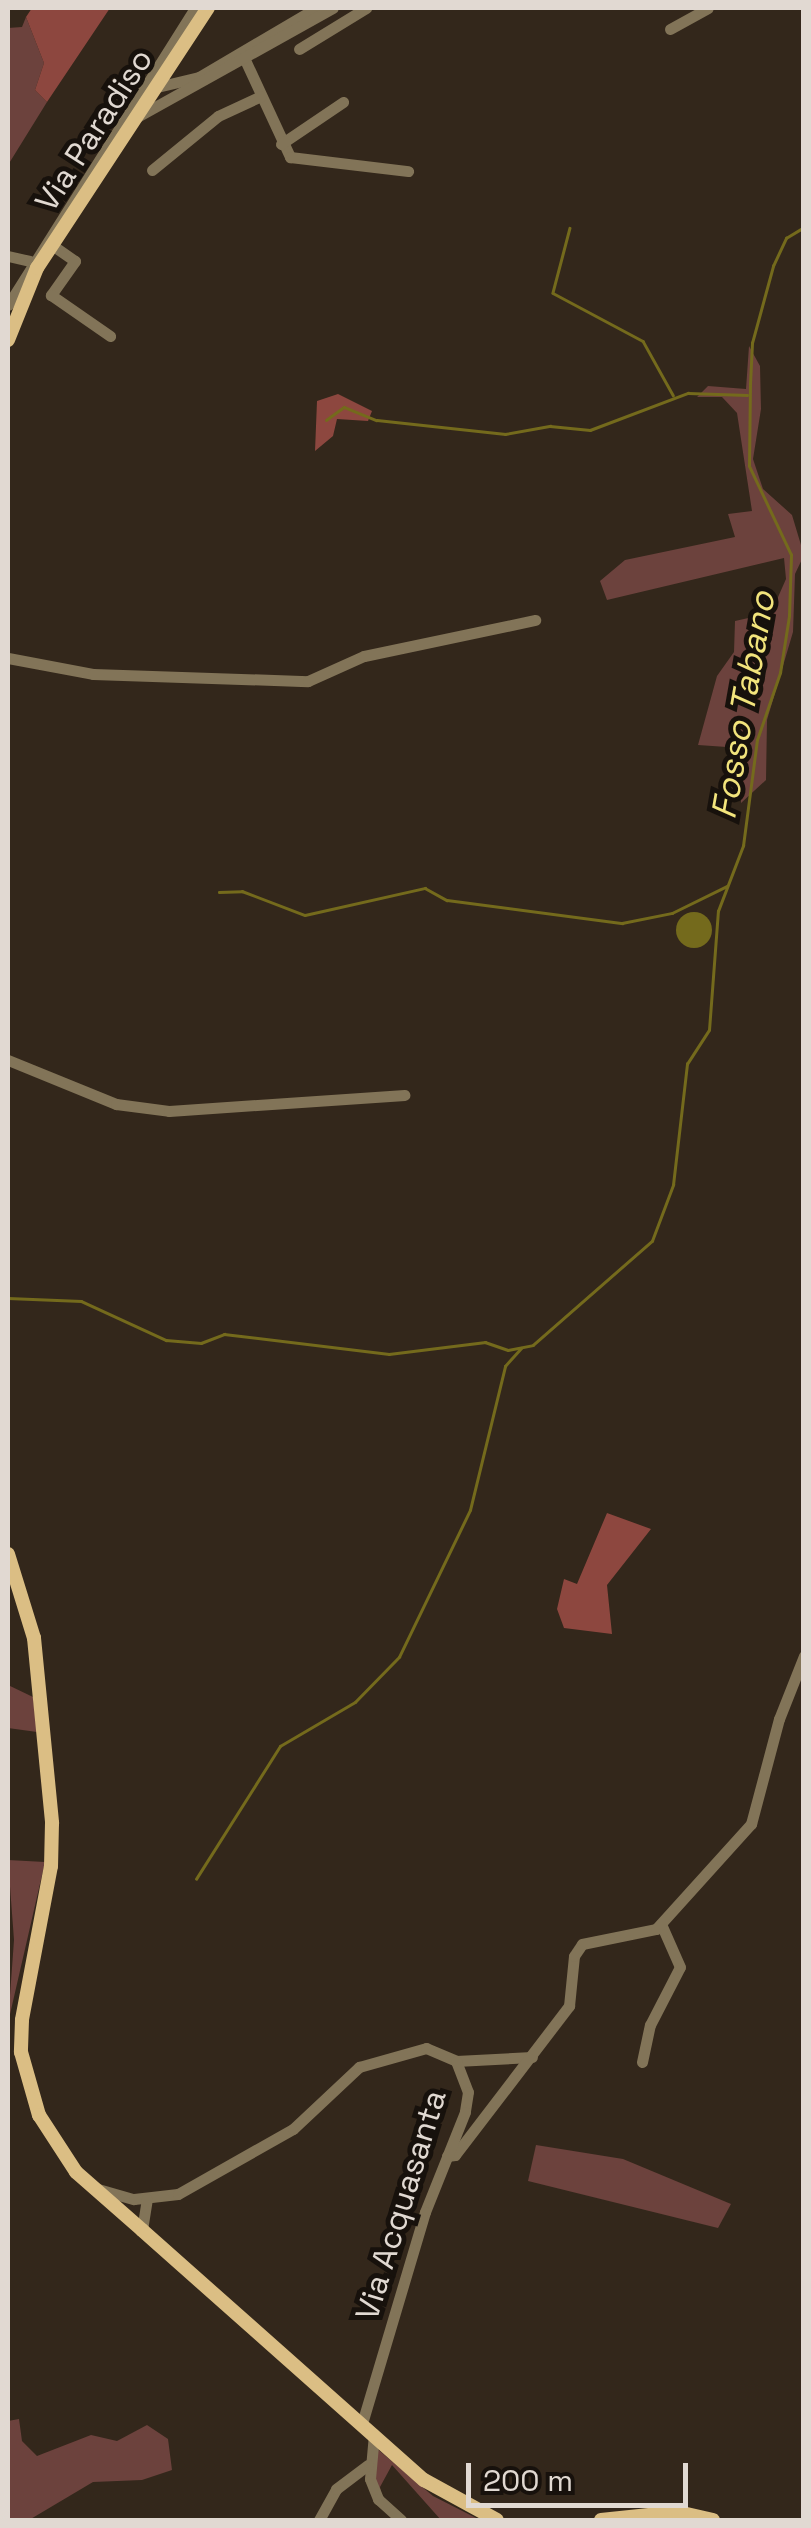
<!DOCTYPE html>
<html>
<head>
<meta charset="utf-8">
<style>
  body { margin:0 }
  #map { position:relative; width:811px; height:2528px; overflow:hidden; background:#33271b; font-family:"Space Grotesk",sans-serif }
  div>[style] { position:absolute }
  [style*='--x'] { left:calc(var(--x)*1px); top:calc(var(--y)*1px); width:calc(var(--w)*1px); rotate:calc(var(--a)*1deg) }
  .green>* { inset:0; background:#6c423d }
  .forest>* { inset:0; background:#8d473f }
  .water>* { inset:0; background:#746a1c }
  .round { border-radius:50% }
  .stream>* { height:2.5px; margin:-1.25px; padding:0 1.25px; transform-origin:1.25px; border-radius:1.25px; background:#746a1c }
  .minor>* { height:11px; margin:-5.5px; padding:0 5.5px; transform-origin:5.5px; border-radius:5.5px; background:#827458 }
  .major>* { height:14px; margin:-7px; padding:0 7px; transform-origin:7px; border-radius:7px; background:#dbbe84 }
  span { translate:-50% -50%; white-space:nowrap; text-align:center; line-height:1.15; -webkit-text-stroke:10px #17110c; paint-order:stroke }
  .street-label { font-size:32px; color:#e1d9d2 }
  .water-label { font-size:35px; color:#f2e47c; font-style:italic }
  .frame { position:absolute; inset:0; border:10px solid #e1d9d2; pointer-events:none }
  .scale { position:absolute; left:466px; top:2463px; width:222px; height:45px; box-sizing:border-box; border:5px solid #e1d9d2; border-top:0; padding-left:12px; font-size:30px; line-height:35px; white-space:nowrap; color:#e1d9d2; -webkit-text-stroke:8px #17110c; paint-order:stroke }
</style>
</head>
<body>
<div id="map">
  <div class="green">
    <i style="clip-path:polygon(26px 17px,44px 63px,35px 90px,47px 102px,8px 165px,8px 28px,22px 27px)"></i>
    <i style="clip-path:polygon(749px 346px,760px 366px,761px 409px,753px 459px,763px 489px,792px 515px,804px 555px,795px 574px,793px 632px,767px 720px,766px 780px,741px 803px,741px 748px,698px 745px,717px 676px,734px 652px,735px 621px,771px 613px,786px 579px,784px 558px,607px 600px,600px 581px,625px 560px,735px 537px,728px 514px,752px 511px,737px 413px,722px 397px,697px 397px,708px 386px,746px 389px)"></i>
    <i style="clip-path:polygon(8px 1685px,33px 1697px,37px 1732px,8px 1728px)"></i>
    <i style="clip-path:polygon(8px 1860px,45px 1862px,8px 2023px,14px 1940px)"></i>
    <i style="clip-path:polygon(536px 2145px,623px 2159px,731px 2204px,718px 2228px,528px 2181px)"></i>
    <i style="clip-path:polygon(19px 2419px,22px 2441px,37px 2456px,91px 2435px,117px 2441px,147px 2425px,168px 2439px,172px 2470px,142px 2480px,93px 2482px,29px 2520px,8px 2520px,8px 2421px)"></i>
    <i style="clip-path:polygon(375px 2447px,433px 2496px,480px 2520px,441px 2520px,392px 2465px,380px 2487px,382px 2498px,373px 2478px)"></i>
  </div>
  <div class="forest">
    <i style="clip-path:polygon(32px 8px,110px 8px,47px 102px,35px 90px,44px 63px,26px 17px)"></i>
    <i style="clip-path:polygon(338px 394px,372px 411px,368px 421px,337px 419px,333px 436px,315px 451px,317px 401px)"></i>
    <i style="clip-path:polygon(607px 1513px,651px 1529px,607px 1585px,612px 1634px,564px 1628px,557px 1609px,564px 1579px,577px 1584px)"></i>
  </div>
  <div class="water">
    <i class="round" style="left:676px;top:912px;width:36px;height:36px"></i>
  </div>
  <div class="stream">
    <i style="--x:570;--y:228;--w:67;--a:104.7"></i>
    <i style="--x:553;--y:293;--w:102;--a:28.1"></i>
    <i style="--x:643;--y:341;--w:62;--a:60.9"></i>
    <i style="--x:326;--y:420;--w:22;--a:-36"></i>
    <i style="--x:344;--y:407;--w:35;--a:22"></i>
    <i style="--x:377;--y:420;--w:129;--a:6.2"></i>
    <i style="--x:505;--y:434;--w:46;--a:-10.1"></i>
    <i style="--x:550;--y:426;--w:40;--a:5.7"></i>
    <i style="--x:590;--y:430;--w:105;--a:-20.7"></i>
    <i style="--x:688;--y:393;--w:59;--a:1.9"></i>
    <i style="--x:219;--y:892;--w:23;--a:-2"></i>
    <i style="--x:242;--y:891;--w:67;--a:20.9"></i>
    <i style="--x:305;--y:915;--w:123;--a:-12.7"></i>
    <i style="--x:425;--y:888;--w:25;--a:29"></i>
    <i style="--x:447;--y:900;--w:177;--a:7.5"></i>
    <i style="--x:622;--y:923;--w:51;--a:-11.3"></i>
    <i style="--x:672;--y:913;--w:61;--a:-26.1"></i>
    <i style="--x:8;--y:1298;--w:73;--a:2.4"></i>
    <i style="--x:81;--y:1301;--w:94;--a:24.6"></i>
    <i style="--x:166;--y:1340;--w:35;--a:5"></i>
    <i style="--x:201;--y:1343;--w:25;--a:-21"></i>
    <i style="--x:224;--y:1334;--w:166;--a:6.9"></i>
    <i style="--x:389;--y:1354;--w:97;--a:-7.1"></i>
    <i style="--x:485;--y:1342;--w:24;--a:19"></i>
    <i style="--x:508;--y:1350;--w:25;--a:-11"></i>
    <i style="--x:533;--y:1345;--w:158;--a:-41.2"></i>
    <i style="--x:652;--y:1241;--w:60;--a:-69.4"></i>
    <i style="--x:673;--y:1185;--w:122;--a:-83.4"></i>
    <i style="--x:687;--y:1064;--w:40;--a:-57.1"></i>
    <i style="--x:709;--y:1030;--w:119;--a:-85.7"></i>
    <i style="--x:718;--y:911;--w:70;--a:-69"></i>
    <i style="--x:743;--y:846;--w:107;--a:-82.5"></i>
    <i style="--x:757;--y:740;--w:71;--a:-71.1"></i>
    <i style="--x:780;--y:673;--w:58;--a:-81"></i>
    <i style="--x:789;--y:616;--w:61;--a:-88.1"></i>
    <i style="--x:791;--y:555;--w:98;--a:-115.3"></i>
    <i style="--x:749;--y:466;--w:82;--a:-89.3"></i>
    <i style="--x:750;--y:384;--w:41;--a:-87.2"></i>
    <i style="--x:752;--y:343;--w:80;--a:-74.7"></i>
    <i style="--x:773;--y:266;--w:31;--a:-65"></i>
    <i style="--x:786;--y:238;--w:21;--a:-31"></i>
    <i style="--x:196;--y:1879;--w:157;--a:-57.7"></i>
    <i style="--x:280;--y:1746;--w:87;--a:-30.4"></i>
    <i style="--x:355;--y:1702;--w:63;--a:-45.6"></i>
    <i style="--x:399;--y:1657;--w:163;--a:-64.2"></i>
    <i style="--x:470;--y:1510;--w:148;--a:-76.3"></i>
    <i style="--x:505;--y:1366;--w:24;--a:-48"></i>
  </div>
  <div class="minor">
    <i style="--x:670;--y:29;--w:43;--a:-28.9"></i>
    <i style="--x:299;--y:49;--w:79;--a:-31.5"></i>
    <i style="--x:246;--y:62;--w:105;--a:65.1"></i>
    <i style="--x:290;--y:157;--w:119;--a:6.8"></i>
    <i style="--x:157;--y:87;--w:43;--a:-13.4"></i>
    <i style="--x:199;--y:77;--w:136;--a:-30.5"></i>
    <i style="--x:137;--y:117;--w:224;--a:-29.1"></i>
    <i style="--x:281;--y:144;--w:75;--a:-34.1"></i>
    <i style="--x:152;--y:170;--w:85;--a:-39.3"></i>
    <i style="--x:218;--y:116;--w:47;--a:-24.9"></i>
    <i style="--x:52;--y:245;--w:28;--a:35"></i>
    <i style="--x:75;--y:261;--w:42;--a:125.2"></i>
    <i style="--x:51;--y:295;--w:72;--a:34.8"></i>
    <i style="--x:8;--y:256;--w:22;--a:13"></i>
    <i style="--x:8;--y:305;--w:351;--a:-57.8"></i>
    <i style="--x:8;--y:658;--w:86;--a:10.7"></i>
    <i style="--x:93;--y:674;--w:215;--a:1.9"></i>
    <i style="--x:308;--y:681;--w:61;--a:-24.1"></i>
    <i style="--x:364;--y:656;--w:175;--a:-11.9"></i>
    <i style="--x:8;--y:1060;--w:117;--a:22.2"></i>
    <i style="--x:116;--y:1104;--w:53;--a:7.5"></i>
    <i style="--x:169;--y:1111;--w:236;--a:-3.9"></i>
    <i style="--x:456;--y:2061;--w:76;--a:-3"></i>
    <i style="--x:642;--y:2062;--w:38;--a:-78"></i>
    <i style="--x:650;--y:2025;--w:65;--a:-62.7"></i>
    <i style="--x:680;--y:1967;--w:47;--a:-113.8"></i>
    <i style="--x:447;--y:2156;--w:8;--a:-7"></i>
    <i style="--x:455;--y:2155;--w:188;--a:-52.6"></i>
    <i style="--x:569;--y:2006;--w:50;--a:-84.3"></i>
    <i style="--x:574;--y:1956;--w:14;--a:-56"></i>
    <i style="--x:582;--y:1944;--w:76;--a:-11.5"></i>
    <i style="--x:656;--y:1929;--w:142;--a:-47.9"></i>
    <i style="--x:751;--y:1824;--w:109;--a:-75.1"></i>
    <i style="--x:779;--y:1719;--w:68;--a:-68.4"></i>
    <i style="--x:98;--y:2189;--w:37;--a:16"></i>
    <i style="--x:134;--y:2199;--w:44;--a:-6.5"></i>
    <i style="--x:178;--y:2194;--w:132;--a:-29.5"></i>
    <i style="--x:293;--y:2129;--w:91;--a:-43.2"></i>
    <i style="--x:359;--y:2067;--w:70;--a:-15.8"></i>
    <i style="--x:426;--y:2048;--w:33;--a:23"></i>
    <i style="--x:456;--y:2061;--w:33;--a:69"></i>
    <i style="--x:468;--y:2092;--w:20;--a:99"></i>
    <i style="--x:465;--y:2112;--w:108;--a:111.8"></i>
    <i style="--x:425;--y:2212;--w:220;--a:106.6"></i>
    <i style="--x:142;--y:2230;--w:31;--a:-81"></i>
    <i style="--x:374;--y:2434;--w:45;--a:95.1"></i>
    <i style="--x:370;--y:2479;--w:22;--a:68"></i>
    <i style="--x:378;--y:2499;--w:31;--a:42"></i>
    <i style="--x:319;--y:2520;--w:35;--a:-61"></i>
    <i style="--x:336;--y:2489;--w:40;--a:-37"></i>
  </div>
  <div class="major">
    <i style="--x:8;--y:340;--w:78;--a:-68.1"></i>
    <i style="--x:37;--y:268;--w:311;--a:-56.7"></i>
    <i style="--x:8;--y:1554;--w:88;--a:72.8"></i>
    <i style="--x:34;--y:1638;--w:186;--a:84.4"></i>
    <i style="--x:52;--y:1823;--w:43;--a:91.3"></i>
    <i style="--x:51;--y:1866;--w:157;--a:100.7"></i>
    <i style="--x:22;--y:2020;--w:32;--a:92"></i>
    <i style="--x:21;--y:2052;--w:66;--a:74.1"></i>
    <i style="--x:39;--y:2115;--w:68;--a:57"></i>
    <i style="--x:76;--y:2172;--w:88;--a:41.3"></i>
    <i style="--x:142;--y:2230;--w:377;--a:41.6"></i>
    <i style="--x:424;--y:2480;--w:83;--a:28.7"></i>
    <i style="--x:601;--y:2520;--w:77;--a:-5.9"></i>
    <i style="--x:678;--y:2512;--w:36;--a:13"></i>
  </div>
  <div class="street-label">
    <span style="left:94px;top:130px;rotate:-57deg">Via Paradiso</span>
    <span style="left:401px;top:2205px;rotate:-73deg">Via Acquasanta</span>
  </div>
  <div class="water-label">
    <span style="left:743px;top:705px;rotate:-80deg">Fosso Tabano</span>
  </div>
  <div class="frame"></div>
  <div class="scale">200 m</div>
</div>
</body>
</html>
